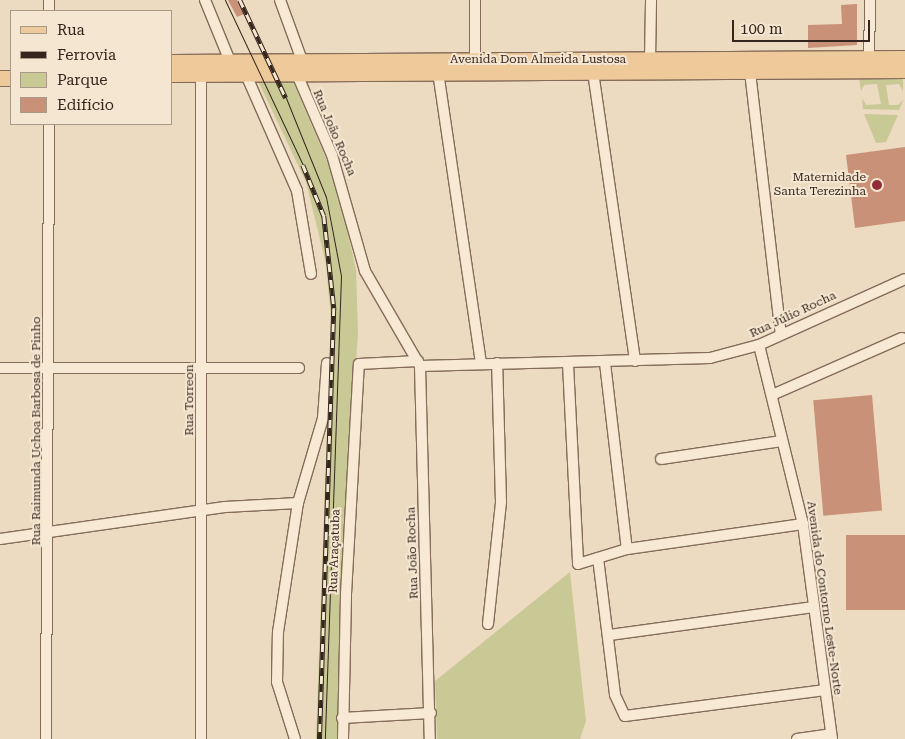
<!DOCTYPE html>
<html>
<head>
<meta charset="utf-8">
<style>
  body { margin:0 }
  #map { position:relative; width:905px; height:739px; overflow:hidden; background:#ecdac1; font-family:"Roboto Serif",serif }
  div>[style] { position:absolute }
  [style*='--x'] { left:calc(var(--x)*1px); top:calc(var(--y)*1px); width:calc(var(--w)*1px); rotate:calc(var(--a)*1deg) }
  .green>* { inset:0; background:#c9c996 }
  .building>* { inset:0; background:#c99178; transform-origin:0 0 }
  .roads { filter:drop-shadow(1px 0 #856c5a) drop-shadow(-1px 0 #856c5a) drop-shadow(0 1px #856c5a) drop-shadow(0 -1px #856c5a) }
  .street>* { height:10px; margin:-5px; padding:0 5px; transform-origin:5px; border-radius:5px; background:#f7e9d4 }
  .primary>* { height:15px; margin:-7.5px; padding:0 7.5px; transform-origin:7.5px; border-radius:7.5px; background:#eeca9a }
  .tram>* { height:1px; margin:-0.5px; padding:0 0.5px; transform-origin:0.5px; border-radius:0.5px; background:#35261d }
  .rail>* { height:4.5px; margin-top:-2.25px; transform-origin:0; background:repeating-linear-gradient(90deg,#f4e6d0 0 8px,#35261d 0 16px); box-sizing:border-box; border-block:1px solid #35261d }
  .dots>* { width:14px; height:14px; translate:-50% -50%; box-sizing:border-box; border:2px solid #f4e6d0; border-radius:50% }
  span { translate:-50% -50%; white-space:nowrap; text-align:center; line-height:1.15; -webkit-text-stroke:4px #f4e6d0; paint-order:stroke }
  .street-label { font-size:12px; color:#35261d }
  .poi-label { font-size:12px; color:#35261d }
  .right { translate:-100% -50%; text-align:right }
  .legend { position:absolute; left:10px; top:10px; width:162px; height:115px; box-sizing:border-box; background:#f4e6d0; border:1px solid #a89988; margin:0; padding:6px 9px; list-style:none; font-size:15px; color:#35261d }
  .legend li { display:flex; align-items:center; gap:10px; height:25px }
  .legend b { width:25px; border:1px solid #a89988 }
  .scale { position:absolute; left:732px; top:20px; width:138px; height:22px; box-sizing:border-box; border:2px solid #35261d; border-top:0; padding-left:6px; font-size:15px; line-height:18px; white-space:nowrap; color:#35261d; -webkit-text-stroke:4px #f4e6d0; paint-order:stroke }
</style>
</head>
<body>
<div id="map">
  <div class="green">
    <i style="clip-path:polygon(903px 76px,903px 91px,899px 84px,886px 85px,889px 105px,898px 105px,904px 99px,899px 110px,863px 109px,862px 98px,866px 105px,881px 104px,877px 84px,864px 85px,861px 91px,859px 77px)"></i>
    <i style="clip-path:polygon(293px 81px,337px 184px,356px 270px,358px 334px,345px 519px,340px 739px,316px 739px,331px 321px,326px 264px,306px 182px,259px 83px)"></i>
    <i style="clip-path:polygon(864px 114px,898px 115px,886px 142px,876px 143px)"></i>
    <i style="clip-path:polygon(570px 572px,586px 721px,580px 739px,437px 739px,435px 681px)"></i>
  </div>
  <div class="building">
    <i style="clip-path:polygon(228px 0,237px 0,244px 14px,237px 17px)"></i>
    <i style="clip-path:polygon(857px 4px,857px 45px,808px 48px,808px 25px,842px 24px,841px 5px)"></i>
    <i style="clip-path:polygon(905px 147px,905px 221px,855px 228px,846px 155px)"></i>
    <i style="left:872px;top:395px;width:116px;height:59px;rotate:85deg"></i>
    <i style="left:905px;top:535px;width:75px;height:59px;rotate:90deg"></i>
  </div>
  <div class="roads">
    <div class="street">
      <i style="--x:49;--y:0;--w:11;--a:90"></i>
      <i style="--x:205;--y:0;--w:71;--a:67.8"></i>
      <i style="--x:280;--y:0;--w:70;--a:70"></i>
      <i style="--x:475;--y:0;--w:59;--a:90"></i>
      <i style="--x:650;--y:60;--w:60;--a:-89"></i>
      <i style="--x:869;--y:64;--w:64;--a:-89.1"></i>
      <i style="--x:201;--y:68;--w:671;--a:90"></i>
      <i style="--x:244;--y:70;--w:132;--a:66.3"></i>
      <i style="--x:297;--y:191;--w:84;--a:80.4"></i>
      <i style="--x:296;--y:72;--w:90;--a:66.6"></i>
      <i style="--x:332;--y:155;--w:121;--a:74.1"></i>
      <i style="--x:365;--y:271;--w:110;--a:59.9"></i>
      <i style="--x:420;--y:366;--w:373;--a:88.5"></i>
      <i style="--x:438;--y:72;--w:293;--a:81.6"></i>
      <i style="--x:593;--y:72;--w:292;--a:81.7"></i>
      <i style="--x:750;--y:72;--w:264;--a:83.3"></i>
      <i style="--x:759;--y:345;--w:184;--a:76.2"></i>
      <i style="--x:803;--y:524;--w:217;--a:82.3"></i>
      <i style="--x:605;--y:363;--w:187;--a:83.3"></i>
      <i style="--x:568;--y:364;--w:200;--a:87.1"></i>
      <i style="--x:578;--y:564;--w:51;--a:-17"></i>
      <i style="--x:627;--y:549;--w:178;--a:-8.1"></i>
      <i style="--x:420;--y:366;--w:290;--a:-1.6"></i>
      <i style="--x:710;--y:358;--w:51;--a:-14.9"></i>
      <i style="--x:759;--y:345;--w:160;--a:-24.3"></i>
      <i style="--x:0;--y:368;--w:299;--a:0"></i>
      <i style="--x:772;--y:395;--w:142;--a:-23.7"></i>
      <i style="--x:661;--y:459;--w:122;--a:-8.5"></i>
      <i style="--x:0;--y:539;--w:227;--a:-8.1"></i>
      <i style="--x:225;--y:507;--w:73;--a:-3.1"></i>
      <i style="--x:598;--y:558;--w:138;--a:82.9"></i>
      <i style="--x:615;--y:695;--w:23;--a:65"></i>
      <i style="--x:625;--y:716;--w:202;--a:-7.4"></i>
      <i style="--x:488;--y:624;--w:123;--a:-83.9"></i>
      <i style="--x:501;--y:502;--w:139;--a:-91.6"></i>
      <i style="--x:609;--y:635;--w:207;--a:-7.8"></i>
      <i style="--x:342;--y:718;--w:89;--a:-3.2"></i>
      <i style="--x:46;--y:739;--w:615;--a:-89.72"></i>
      <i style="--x:295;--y:739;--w:60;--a:-107.5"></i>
      <i style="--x:277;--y:682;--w:50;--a:-88.9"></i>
      <i style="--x:278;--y:632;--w:131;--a:-81.2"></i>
      <i style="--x:298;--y:503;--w:89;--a:-73.6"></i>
      <i style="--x:323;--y:418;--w:55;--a:-85.8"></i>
      <i style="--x:343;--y:739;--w:145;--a:-88.8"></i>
      <i style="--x:346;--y:594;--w:230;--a:-86.8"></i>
      <i style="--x:359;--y:364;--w:59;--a:-2.9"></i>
      <i style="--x:797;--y:739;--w:34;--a:-8"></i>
    </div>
    <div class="primary">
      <i style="--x:171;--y:62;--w:734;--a:-0.31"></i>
      <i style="--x:171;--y:74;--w:734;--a:-0.31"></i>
      <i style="--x:0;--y:78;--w:11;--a:0"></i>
    </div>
  </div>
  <div class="tram">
    <i style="--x:225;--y:0;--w:183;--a:64.7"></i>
    <i style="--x:286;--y:98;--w:107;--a:68"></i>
    <i style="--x:326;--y:197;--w:80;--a:79.2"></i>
    <i style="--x:341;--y:276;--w:463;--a:92"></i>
  </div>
  <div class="rail">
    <i style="--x:240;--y:0;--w:108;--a:64.9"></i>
    <i style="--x:303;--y:165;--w:55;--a:67.6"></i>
    <i style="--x:324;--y:216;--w:93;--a:83.8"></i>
    <i style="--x:334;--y:308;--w:431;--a:91.9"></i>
  </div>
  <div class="dots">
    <i style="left:877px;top:185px;background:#912c38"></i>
  </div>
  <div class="street-label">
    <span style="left:538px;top:60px">Avenida Dom Almeida Lustosa</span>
    <span style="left:334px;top:133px;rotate:67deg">Rua João Rocha</span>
    <span style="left:793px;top:315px;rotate:-25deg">Rua Júlio Rocha</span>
    <span style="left:190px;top:400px;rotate:-90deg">Rua Torreon</span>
    <span style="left:37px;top:431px;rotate:-90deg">Rua Raimunda Uchoa Barbosa de Pinho</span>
    <span style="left:335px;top:551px;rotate:-88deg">Rua Araçatuba</span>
    <span style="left:413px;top:553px;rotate:-92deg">Rua João Rocha</span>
    <span style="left:824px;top:598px;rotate:82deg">Avenida do Contorno Leste-Norte</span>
  </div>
  <div class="poi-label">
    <span class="right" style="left:866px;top:185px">Maternidade<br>Santa Terezinha</span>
  </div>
  <ul class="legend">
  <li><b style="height:6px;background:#eeca9a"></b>Rua</li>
  <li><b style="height:6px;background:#35261d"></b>Ferrovia</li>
  <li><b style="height:14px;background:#c9c996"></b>Parque</li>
  <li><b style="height:14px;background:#c99178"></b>Edifício</li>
  </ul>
  <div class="scale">100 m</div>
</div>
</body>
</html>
